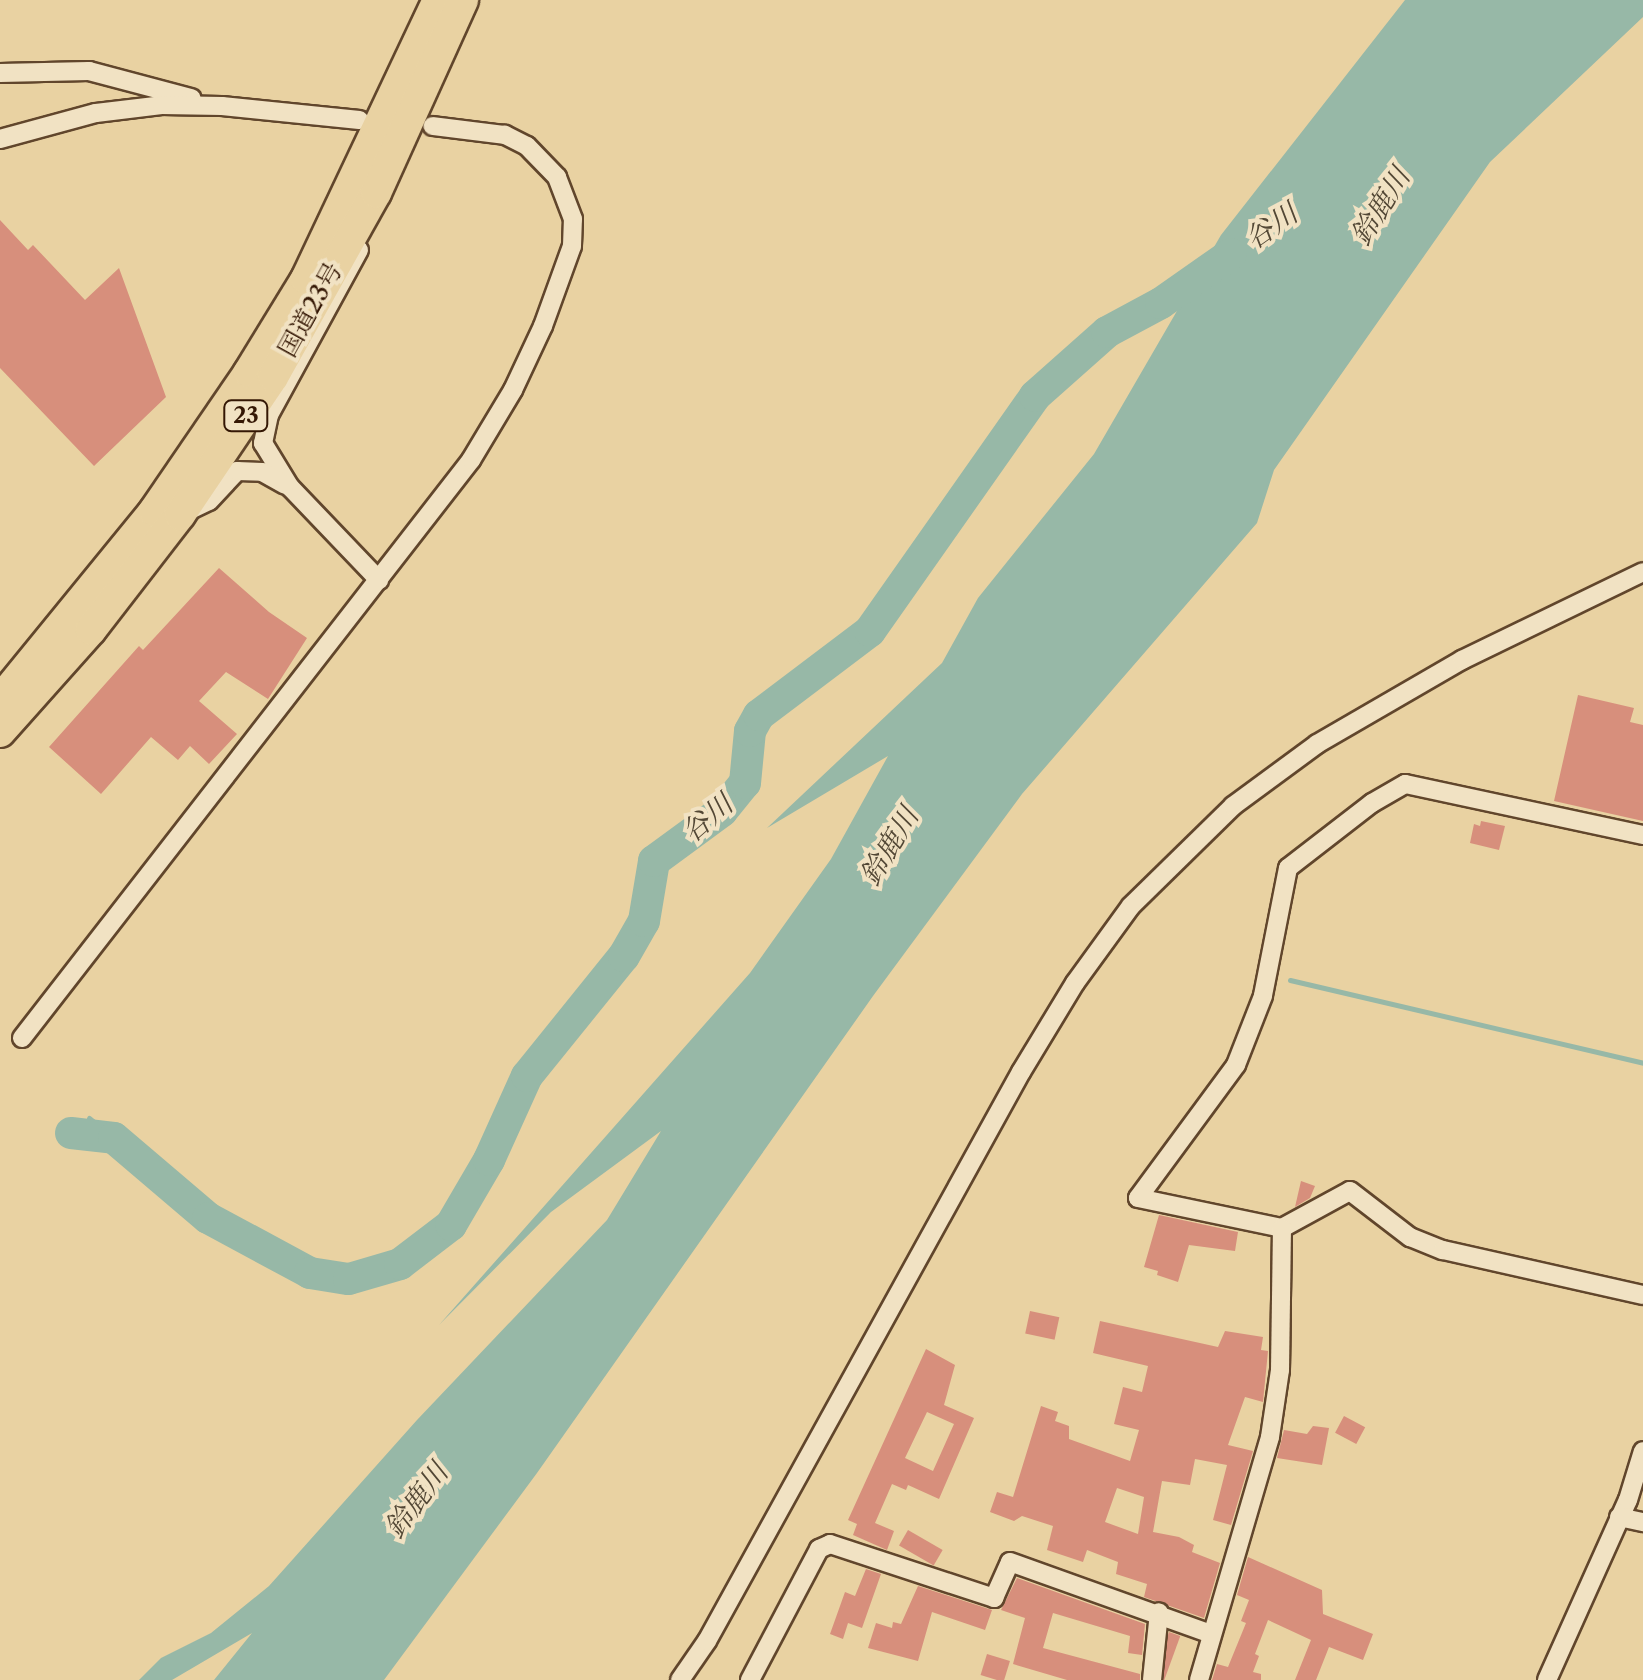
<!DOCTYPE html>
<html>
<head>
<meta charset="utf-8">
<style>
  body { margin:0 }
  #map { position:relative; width:1643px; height:1680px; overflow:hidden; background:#e9d2a2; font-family:"Libre Caslon Text","Noto Serif JP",serif }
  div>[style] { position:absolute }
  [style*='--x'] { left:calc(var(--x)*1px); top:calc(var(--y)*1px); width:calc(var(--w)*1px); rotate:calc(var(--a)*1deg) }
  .water>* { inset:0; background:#97b8a7 }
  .stream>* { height:5px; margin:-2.5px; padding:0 2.5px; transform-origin:2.5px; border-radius:2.5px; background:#97b8a7 }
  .river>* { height:32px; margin:-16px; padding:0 16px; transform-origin:16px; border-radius:16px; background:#97b8a7 }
  .building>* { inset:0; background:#d78f7c; transform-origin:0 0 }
  .roads { filter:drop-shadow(2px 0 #61462c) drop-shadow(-2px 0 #61462c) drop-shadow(0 2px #61462c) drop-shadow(0 -2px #61462c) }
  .minor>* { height:18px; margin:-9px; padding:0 9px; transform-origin:9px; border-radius:9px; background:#f1e2c3 }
  .trunk>* { height:30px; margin:-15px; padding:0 15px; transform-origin:15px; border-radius:15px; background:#e9d2a2 }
  span { translate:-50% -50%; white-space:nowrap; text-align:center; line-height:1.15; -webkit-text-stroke:8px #f1e2c3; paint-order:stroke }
  .shield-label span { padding:2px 8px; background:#f1e2c3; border:2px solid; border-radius:8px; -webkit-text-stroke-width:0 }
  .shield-label { font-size:22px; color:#341704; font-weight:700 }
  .street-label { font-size:25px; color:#341704 }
  .water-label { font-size:28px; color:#524735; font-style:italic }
</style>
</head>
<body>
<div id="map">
  <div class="water">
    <i style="clip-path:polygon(1405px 0,1643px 0,1643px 17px,1490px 162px,1274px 470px,1257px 523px,1022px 794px,873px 996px,537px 1473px,384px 1680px,214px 1680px,252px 1633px,172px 1680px,139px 1680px,161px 1658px,211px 1633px,269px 1586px,417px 1420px,607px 1220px,661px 1131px,551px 1212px,439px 1325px,750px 973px,831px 859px,888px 756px,767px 828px,942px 663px,978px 598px,1094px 454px,1221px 235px)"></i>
  </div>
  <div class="stream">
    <i style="--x:1290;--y:980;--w:363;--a:13.2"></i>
    <i style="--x:89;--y:1118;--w:32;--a:39"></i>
  </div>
  <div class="river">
    <i style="--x:71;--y:1133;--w:43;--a:6.6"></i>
    <i style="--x:114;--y:1138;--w:123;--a:40.4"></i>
    <i style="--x:208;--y:1218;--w:116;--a:28.3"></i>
    <i style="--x:310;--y:1273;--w:39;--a:9"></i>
    <i style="--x:349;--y:1279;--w:53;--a:-16.4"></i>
    <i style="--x:400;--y:1264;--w:64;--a:-37.4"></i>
    <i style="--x:451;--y:1225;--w:75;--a:-59.7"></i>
    <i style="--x:489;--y:1160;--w:92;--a:-65.7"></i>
    <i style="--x:527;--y:1076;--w:154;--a:-51.1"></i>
    <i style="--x:624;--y:956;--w:40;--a:-60.3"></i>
    <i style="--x:644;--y:921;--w:61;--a:-80.5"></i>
    <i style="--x:654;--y:861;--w:84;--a:-36.3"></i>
    <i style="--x:722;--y:811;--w:36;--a:-51"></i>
    <i style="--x:745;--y:783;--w:52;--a:-84.5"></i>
    <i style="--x:750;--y:731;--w:18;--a:-61"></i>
    <i style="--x:759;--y:715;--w:139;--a:-37.1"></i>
    <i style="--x:870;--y:631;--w:287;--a:-54.9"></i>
    <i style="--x:1035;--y:396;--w:96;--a:-41.6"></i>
    <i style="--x:1107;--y:332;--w:61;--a:-28.2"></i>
    <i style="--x:1161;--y:303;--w:85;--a:-35"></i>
  </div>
  <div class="building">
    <i style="clip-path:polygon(0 220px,28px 250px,33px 245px,85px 300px,119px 268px,166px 397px,94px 466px,0 368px)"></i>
    <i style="clip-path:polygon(219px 568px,269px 612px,307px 638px,268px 699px,226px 672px,199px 701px,237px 734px,209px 764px,190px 746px,178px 760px,151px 737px,101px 794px,49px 747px,139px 646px,143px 650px)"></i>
    <i style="clip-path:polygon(1578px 695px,1634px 708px,1630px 722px,1643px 725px,1643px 821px,1554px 801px)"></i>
    <i style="clip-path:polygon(1481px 821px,1505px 826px,1499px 850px,1470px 843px,1474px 824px,1480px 826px)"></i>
    <i style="clip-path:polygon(1301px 1181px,1315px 1186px,1310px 1198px,1295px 1207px)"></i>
    <i style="clip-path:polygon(1159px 1215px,1238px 1232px,1235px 1251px,1189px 1245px,1178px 1282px,1157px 1275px,1158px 1271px,1144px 1267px)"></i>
    <i style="left:1030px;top:1311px;width:30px;height:23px;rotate:12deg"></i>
    <i style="clip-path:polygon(evenodd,1100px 1321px,1218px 1347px,1225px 1331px,1263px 1337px,1261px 1350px,1268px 1351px,1263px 1402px,1245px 1397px,1228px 1445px,1253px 1451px,1231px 1525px,1213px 1520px,1227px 1465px,1195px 1459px,1190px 1485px,1162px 1481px,1153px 1532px,1179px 1537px,1194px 1545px,1192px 1552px,1220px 1563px,1204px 1618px,1144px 1597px,1147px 1584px,1116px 1574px,1118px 1562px,1087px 1550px,1083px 1562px,1047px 1550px,1053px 1526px,1022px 1516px,1014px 1521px,990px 1512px,997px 1492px,1013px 1497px,1041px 1406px,1058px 1412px,1055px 1421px,1069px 1426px,1069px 1439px,1130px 1461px,1139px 1430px,1114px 1424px,1123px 1387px,1142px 1392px,1148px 1366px,1093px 1353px,1100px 1321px,1117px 1488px,1144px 1497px,1138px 1534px,1105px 1522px,1117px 1488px)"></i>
    <i style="clip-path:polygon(evenodd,926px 1349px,955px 1365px,944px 1405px,974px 1418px,939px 1499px,908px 1485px,906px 1490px,892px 1484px,875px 1523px,894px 1531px,887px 1550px,853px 1535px,857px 1524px,848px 1520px,926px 1349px,927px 1412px,954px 1424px,933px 1471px,905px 1458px,927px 1412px)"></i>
    <i style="left:1344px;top:1416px;width:24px;height:19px;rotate:28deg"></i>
    <i style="clip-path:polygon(1313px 1426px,1329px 1428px,1322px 1465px,1277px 1458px,1284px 1430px,1307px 1434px)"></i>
    <i style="left:908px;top:1530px;width:40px;height:18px;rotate:30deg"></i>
    <i style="clip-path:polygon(1248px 1557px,1322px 1590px,1323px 1614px,1373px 1634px,1363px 1660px,1329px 1647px,1316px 1680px,1295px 1680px,1311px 1640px,1268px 1620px,1255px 1654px,1259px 1656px,1253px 1672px,1261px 1674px,1261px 1680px,1212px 1680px,1217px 1664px,1228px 1667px,1246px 1623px,1241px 1621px,1249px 1600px,1237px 1595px)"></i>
    <i style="clip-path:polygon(866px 1569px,881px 1574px,862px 1628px,848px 1623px,843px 1639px,830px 1634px,845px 1592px,855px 1596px)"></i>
    <i style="clip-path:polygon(1017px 1578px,1145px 1624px,1142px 1655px,1128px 1653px,1130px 1636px,1053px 1613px,1043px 1648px,1140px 1674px,1140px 1680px,1067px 1680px,1013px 1664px,1025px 1618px,1001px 1610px)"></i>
    <i style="clip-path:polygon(918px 1586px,992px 1610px,985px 1630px,932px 1612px,918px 1661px,868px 1648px,876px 1623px,892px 1628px,893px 1622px,901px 1624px)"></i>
    <i style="left:1169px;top:1632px;width:12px;height:48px;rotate:20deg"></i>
    <i style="left:987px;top:1654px;width:24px;height:22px;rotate:17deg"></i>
  </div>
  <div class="roads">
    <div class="minor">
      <i style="--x:0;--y:73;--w:89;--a:-1.3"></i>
      <i style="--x:89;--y:71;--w:106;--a:14.8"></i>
      <i style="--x:0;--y:139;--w:99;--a:-15.2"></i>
      <i style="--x:96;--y:113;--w:66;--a:-6.9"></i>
      <i style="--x:162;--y:105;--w:60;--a:1"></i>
      <i style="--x:222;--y:106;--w:138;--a:5.8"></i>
      <i style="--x:359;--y:250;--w:188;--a:118.6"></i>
      <i style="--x:269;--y:415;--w:29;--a:102"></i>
      <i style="--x:263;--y:443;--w:52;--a:58.5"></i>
      <i style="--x:290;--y:487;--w:129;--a:46.3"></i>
      <i style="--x:186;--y:512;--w:25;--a:-26"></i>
      <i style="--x:209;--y:501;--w:41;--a:-47"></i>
      <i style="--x:237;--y:471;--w:25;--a:2"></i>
      <i style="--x:262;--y:472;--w:26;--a:29"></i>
      <i style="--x:1643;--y:835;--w:243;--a:-167.9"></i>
      <i style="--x:1405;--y:784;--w:38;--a:150"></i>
      <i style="--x:1372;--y:803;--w:106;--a:142.3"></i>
      <i style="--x:1288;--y:868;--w:130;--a:101.1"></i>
      <i style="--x:1263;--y:996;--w:74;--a:111.4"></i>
      <i style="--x:1236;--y:1065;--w:165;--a:126.4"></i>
      <i style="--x:1138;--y:1198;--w:147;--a:11.8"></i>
      <i style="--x:1282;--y:1228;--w:77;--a:-28.6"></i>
      <i style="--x:1350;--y:1191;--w:76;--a:37.5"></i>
      <i style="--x:1410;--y:1237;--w:35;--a:22"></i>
      <i style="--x:1443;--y:1250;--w:205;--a:12.7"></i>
      <i style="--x:22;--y:1038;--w:732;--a:-52.16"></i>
      <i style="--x:471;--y:460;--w:82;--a:-59"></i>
      <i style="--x:513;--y:390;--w:71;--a:-64.9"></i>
      <i style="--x:543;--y:326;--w:85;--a:-70.1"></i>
      <i style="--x:572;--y:246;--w:27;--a:-88"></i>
      <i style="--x:573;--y:219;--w:45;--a:-110.9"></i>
      <i style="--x:557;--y:177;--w:43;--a:-134.1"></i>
      <i style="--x:527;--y:146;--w:25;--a:-153"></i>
      <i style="--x:505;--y:135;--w:73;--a:-172.9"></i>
      <i style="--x:1619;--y:1517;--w:25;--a:12"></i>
      <i style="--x:680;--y:1680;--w:47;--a:-55.3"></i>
      <i style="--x:707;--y:1641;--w:650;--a:-61.11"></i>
      <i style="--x:1021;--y:1072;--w:104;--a:-58.8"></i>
      <i style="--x:1075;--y:983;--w:95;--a:-54"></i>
      <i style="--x:1131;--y:906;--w:143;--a:-44.4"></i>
      <i style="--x:1233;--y:806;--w:104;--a:-36.4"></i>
      <i style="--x:1317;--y:744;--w:168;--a:-30.1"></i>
      <i style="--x:1462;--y:660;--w:201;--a:-25.9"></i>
      <i style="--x:750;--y:1680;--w:148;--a:-62.2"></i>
      <i style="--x:819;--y:1549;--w:12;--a:-24"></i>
      <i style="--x:830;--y:1544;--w:173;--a:18.2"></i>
      <i style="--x:994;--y:1598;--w:39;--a:-66"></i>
      <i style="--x:1010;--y:1562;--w:214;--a:19.7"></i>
      <i style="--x:1152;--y:1680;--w:68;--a:-84.1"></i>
      <i style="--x:1199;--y:1680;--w:253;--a:-73.7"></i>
      <i style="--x:1270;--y:1437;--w:68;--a:-81.5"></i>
      <i style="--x:1280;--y:1370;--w:142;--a:-89.2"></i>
      <i style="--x:1547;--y:1680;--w:197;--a:-65.8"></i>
      <i style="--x:1628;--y:1500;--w:51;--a:-73"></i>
    </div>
    <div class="trunk">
      <i style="--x:0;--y:700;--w:244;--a:-50.8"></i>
      <i style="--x:154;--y:511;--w:168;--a:-55.6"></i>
      <i style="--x:249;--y:372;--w:109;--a:-58.5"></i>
      <i style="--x:306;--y:279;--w:309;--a:-64.7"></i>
      <i style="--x:0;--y:732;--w:137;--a:-48.3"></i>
      <i style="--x:91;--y:630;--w:145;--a:-52.3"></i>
      <i style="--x:180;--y:515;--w:166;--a:-56"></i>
      <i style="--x:273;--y:377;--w:211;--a:-60.8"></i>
      <i style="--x:376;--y:193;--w:212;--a:-65.7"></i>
    </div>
  </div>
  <div class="shield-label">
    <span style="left:246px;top:416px">23</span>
  </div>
  <div class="street-label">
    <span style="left:311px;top:310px;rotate:-61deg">国道23号</span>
  </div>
  <div class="water-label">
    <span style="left:1380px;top:206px;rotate:-58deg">鈴鹿川</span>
    <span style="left:1271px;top:226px;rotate:-35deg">谷川</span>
    <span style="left:707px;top:818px;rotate:-41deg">谷川</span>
    <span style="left:889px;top:846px;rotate:-59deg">鈴鹿川</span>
    <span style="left:416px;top:1500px;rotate:-53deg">鈴鹿川</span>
  </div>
</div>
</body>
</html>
